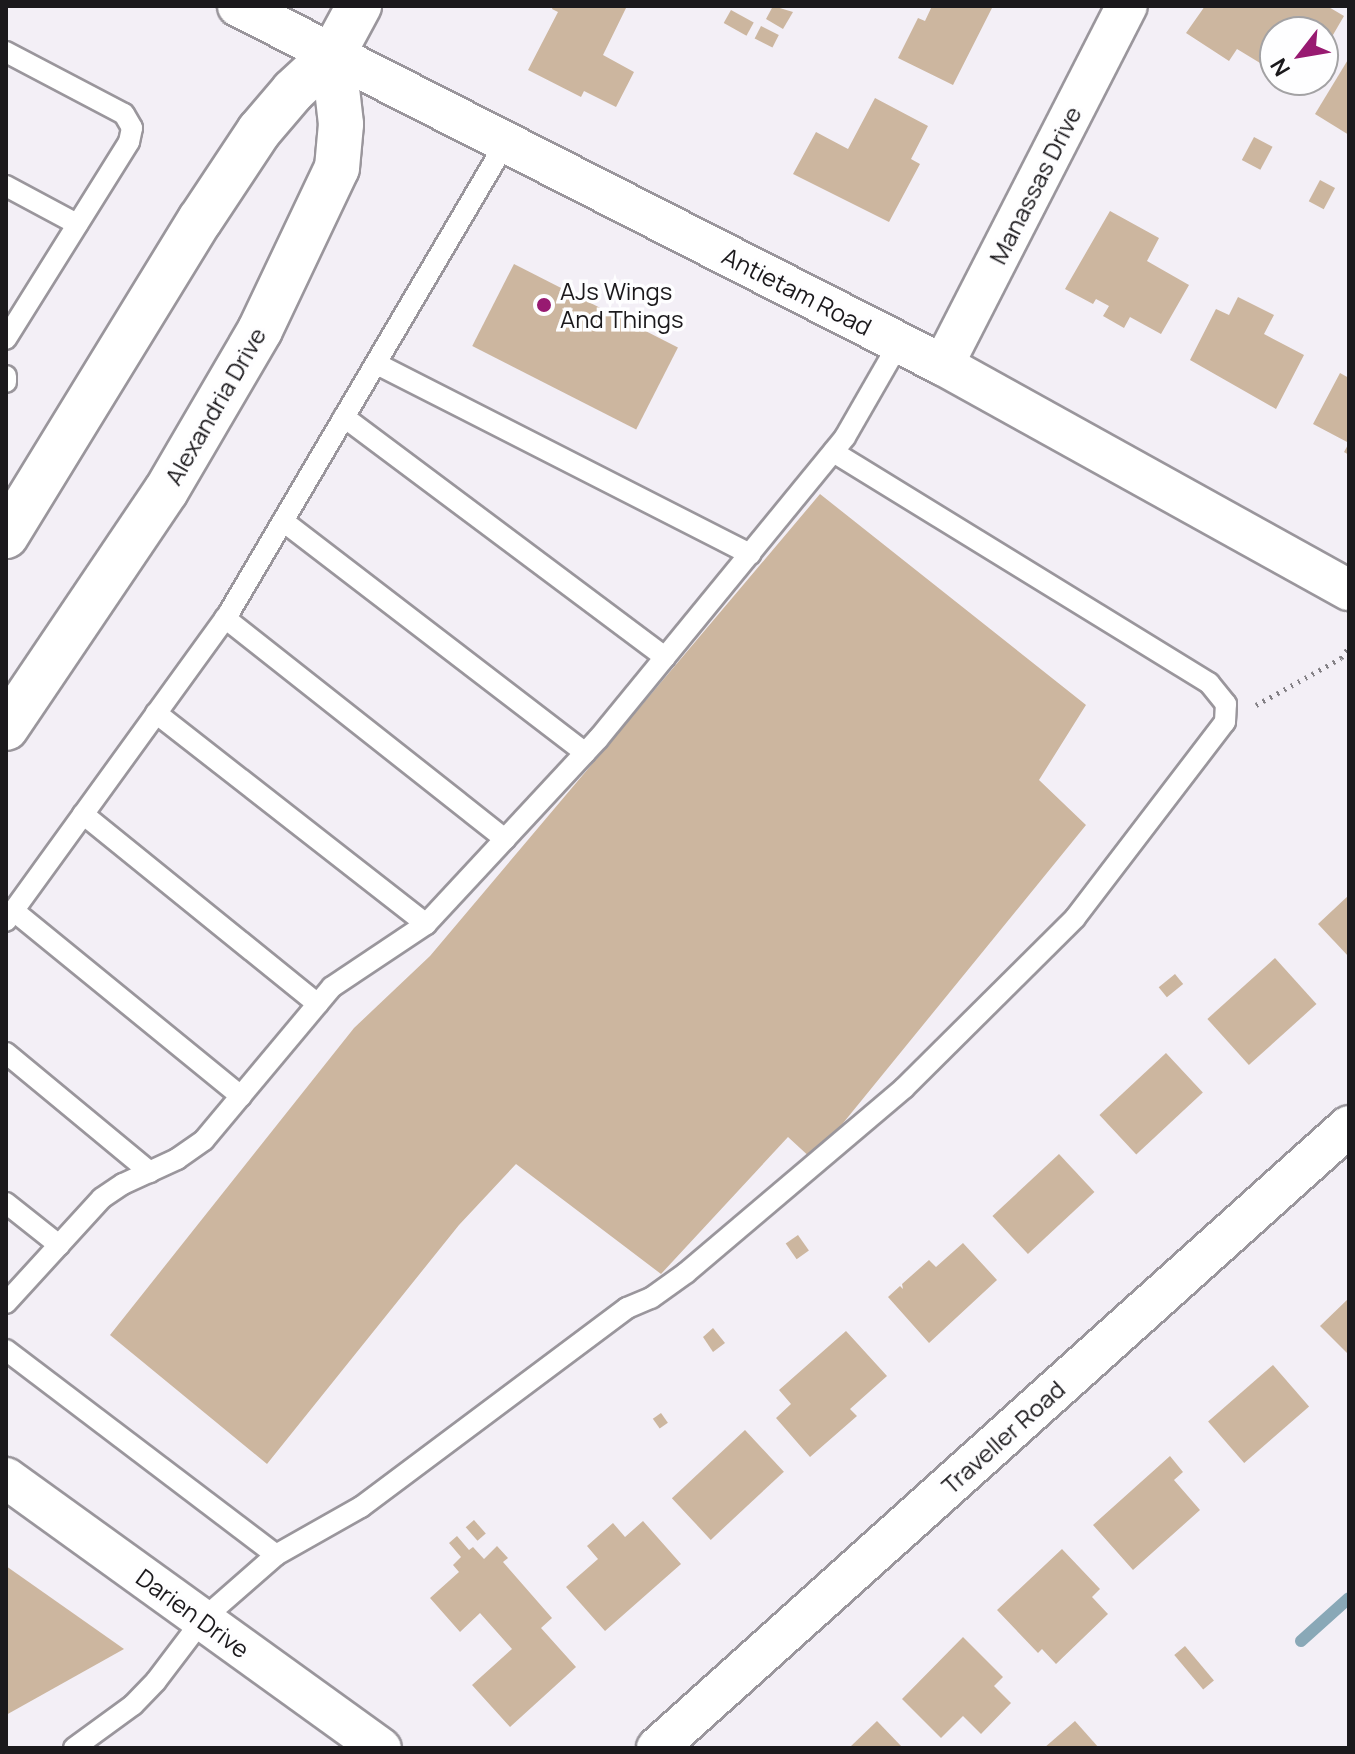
<!DOCTYPE html>
<html>
<head>
<meta charset="utf-8">
<style>
  body { margin:0 }
  #map { position:relative; width:1355px; height:1754px; overflow:hidden; background:#f3eff6; font-family:Manrope,sans-serif }
  div>[style] { position:absolute }
  [style*='--x'] { left:calc(var(--x)*1px); top:calc(var(--y)*1px); width:calc(var(--w)*1px); rotate:calc(var(--a)*1deg) }
  .stream>* { height:12px; margin:-6px; padding:0 6px; transform-origin:6px; border-radius:6px; background:#89a8b7 }
  .building>* { inset:0; background:#ccb69f; transform-origin:0 0 }
  .path>* { height:5px; margin-top:-2.5px; transform-origin:0; background:repeating-linear-gradient(90deg,#838085 0 2px,transparent 0 8px) }
  .roads { filter:drop-shadow(2px 0 #9a969c) drop-shadow(-2px 0 #9a969c) drop-shadow(0 2px #9a969c) drop-shadow(0 -2px #9a969c) }
  .lane>* { height:20px; margin:-10px; padding:0 10px; transform-origin:10px; border-radius:10px; background:#fff }
  .street>* { height:40px; margin:-20px; padding:0 20px; transform-origin:20px; border-radius:20px; background:#fff }
  .secondary>* { height:44px; margin:-22px; padding:0 22px; transform-origin:22px; border-radius:22px; background:#fff }
  .dots>* { width:22px; height:22px; translate:-50% -50%; box-sizing:border-box; border:4px solid #fefeff; border-radius:50% }
  span { translate:-50% -50%; white-space:nowrap; text-align:center; line-height:1.15; -webkit-text-stroke:7px #fefeff; paint-order:stroke }
  .street-label { font-size:24px; color:#1b191c }
  .poi-label { font-size:24px; color:#1b191c }
  .left { translate:0 -50%; text-align:left }
  .frame { position:absolute; inset:0; border:8px solid #1b191c; pointer-events:none }
  .north { position:absolute; left:1259px; top:16px; width:80px; height:80px; box-sizing:border-box; background:#fefeff; border:2px solid #a3a2a4; border-radius:50%; rotate:239deg; font-size:22px; font-weight:700; line-height:32px; text-align:center; color:#1b191c }
  .north::after { content:''; display:block; margin:auto; width:28px; height:36px; background:#981a71; clip-path:polygon(50% 0,100% 100%,50% 72%,0 100%) }
</style>
</head>
<body>
<div id="map">
  <div class="stream">
    <i style="--x:1301;--y:1641;--w:64;--a:-41.9"></i>
  </div>
  <div class="building">
    <i style="clip-path:polygon(553px 6px,627px 6px,603px 55px,634px 72px,616px 107px,584px 91px,581px 97px,528px 70px,558px 12px,552px 9px)"></i>
    <i style="clip-path:polygon(773px 6px,793px 12px,783px 29px,766px 19px)"></i>
    <i style="clip-path:polygon(932px 6px,993px 6px,953px 85px,898px 58px,918px 18px,925px 21px)"></i>
    <i style="clip-path:polygon(1205px 6px,1327px 6px,1344px 16px,1323px 52px,1323px 32px,1275px 32px,1275px 72px,1237px 49px,1229px 61px,1186px 33px)"></i>
    <i style="left:731px;top:10px;width:26px;height:15px;rotate:29deg"></i>
    <i style="left:761px;top:26px;width:20px;height:14px;rotate:27deg"></i>
    <i style="clip-path:polygon(1349px 58px,1349px 135px,1315px 114px)"></i>
    <i style="clip-path:polygon(875px 98px,928px 126px,911px 159px,920px 164px,889px 222px,793px 174px,816px 132px,848px 149px)"></i>
    <i style="left:1254px;top:137px;width:21px;height:26px;rotate:28deg"></i>
    <i style="left:1320px;top:180px;width:17px;height:24px;rotate:28deg"></i>
    <i style="clip-path:polygon(1110px 211px,1159px 238px,1147px 261px,1189px 285px,1161px 334px,1130px 317px,1124px 328px,1103px 316px,1109px 306px,1096px 299px,1093px 304px,1065px 289px)"></i>
    <i style="left:514px;top:264px;width:184px;height:92px;rotate:27deg"></i>
    <i style="clip-path:polygon(1238px 297px,1274px 315px,1264px 334px,1304px 355px,1276px 409px,1190px 360px,1216px 309px,1229px 315px)"></i>
    <i style="clip-path:polygon(1340px 373px,1349px 378px,1349px 455px,1344px 452px,1349px 443px,1313px 424px)"></i>
    <i style="clip-path:polygon(820px 494px,1086px 705px,1039px 780px,1086px 825px,813px 1160px,788px 1137px,661px 1274px,516px 1164px,459px 1225px,267px 1464px,110px 1335px,354px 1028px,430px 956px)"></i>
    <i style="clip-path:polygon(1349px 895px,1349px 957px,1318px 924px)"></i>
    <i style="left:1275px;top:958px;width:62px;height:91px;rotate:48deg"></i>
    <i style="left:1175px;top:974px;width:13px;height:21px;rotate:51deg"></i>
    <i style="left:1166px;top:1053px;width:54px;height:91px;rotate:47deg"></i>
    <i style="left:1059px;top:1154px;width:52px;height:91px;rotate:47deg"></i>
    <i style="left:798px;top:1235px;width:19px;height:15px;rotate:55deg"></i>
    <i style="clip-path:polygon(963px 1243px,997px 1280px,929px 1343px,888px 1297px,900px 1286px,903px 1289px,902px 1284px,929px 1260px,936px 1267px)"></i>
    <i style="clip-path:polygon(1349px 1298px,1349px 1355px,1320px 1326px)"></i>
    <i style="clip-path:polygon(713px 1328px,725px 1343px,713px 1352px,703px 1337px)"></i>
    <i style="clip-path:polygon(846px 1331px,887px 1376px,850px 1409px,857px 1416px,810px 1457px,776px 1418px,791px 1404px,779px 1390px)"></i>
    <i style="left:1273px;top:1365px;width:55px;height:86px;rotate:49deg"></i>
    <i style="left:661px;top:1413px;width:12px;height:10px;rotate:55deg"></i>
    <i style="left:745px;top:1430px;width:57px;height:100px;rotate:47deg"></i>
    <i style="clip-path:polygon(1170px 1456px,1183px 1472px,1174px 1480px,1200px 1510px,1133px 1570px,1093px 1525px)"></i>
    <i style="left:474px;top:1520px;width:18px;height:11px;rotate:49deg"></i>
    <i style="clip-path:polygon(643px 1521px,681px 1564px,605px 1631px,566px 1587px,598px 1559px,587px 1546px,613px 1523px,625px 1537px)"></i>
    <i style="clip-path:polygon(457px 1536px,469px 1550px,473px 1547px,484px 1559px,497px 1546px,508px 1558px,503px 1562px,552px 1618px,541px 1628px,576px 1667px,510px 1727px,472px 1685px,512px 1649px,480px 1613px,460px 1632px,430px 1598px,459px 1572px,453px 1565px,461px 1557px,449px 1543px)"></i>
    <i style="clip-path:polygon(1062px 1549px,1100px 1589px,1092px 1597px,1108px 1614px,1056px 1664px,1042px 1649px,1038px 1653px,997px 1610px)"></i>
    <i style="clip-path:polygon(6px 1566px,124px 1649px,6px 1715px)"></i>
    <i style="clip-path:polygon(963px 1637px,1003px 1677px,994px 1686px,1011px 1703px,981px 1734px,963px 1716px,941px 1738px,902px 1699px)"></i>
    <i style="left:1185px;top:1646px;width:45px;height:14px;rotate:50deg"></i>
    <i style="clip-path:polygon(877px 1721px,903px 1748px,849px 1748px)"></i>
    <i style="clip-path:polygon(1075px 1721px,1099px 1748px,1044px 1748px)"></i>
  </div>
  <div class="path">
    <i style="--x:1256;--y:705;--w:97;--a:-28.9"></i>
    <i style="--x:1341;--y:658;--w:14;--a:-54"></i>
  </div>
  <div class="roads">
    <div class="lane">
      <i style="--x:6;--y:52;--w:133;--a:27.7"></i>
      <i style="--x:124;--y:114;--w:16;--a:60"></i>
      <i style="--x:132;--y:128;--w:14;--a:102"></i>
      <i style="--x:129;--y:142;--w:232;--a:122"></i>
      <i style="--x:6;--y:186;--w:81;--a:28.2"></i>
      <i style="--x:377;--y:364;--w:419;--a:27"></i>
      <i style="--x:6;--y:376;--w:6;--a:90"></i>
      <i style="--x:344;--y:417;--w:401;--a:36.8"></i>
      <i style="--x:283;--y:521;--w:381;--a:37.5"></i>
      <i style="--x:225;--y:618;--w:357;--a:38.3"></i>
      <i style="--x:156;--y:713;--w:343;--a:38"></i>
      <i style="--x:83;--y:814;--w:302;--a:39"></i>
      <i style="--x:14;--y:911;--w:293;--a:39.2"></i>
      <i style="--x:6;--y:921;--w:382;--a:-54.1"></i>
      <i style="--x:230;--y:611;--w:544;--a:-59.52"></i>
      <i style="--x:6;--y:1053;--w:187;--a:39.6"></i>
      <i style="--x:6;--y:1203;--w:68;--a:38.4"></i>
      <i style="--x:6;--y:1303;--w:142;--a:-47.6"></i>
      <i style="--x:102;--y:1198;--w:25;--a:-34"></i>
      <i style="--x:123;--y:1184;--w:60;--a:-24.8"></i>
      <i style="--x:177;--y:1159;--w:33;--a:-35"></i>
      <i style="--x:204;--y:1140;--w:199;--a:-50.1"></i>
      <i style="--x:332;--y:987;--w:113;--a:-33.8"></i>
      <i style="--x:426;--y:924;--w:253;--a:-47.1"></i>
      <i style="--x:598;--y:739;--w:390;--a:-50.7"></i>
      <i style="--x:845;--y:437;--w:108;--a:-60.1"></i>
      <i style="--x:6;--y:1350;--w:339;--a:37.2"></i>
      <i style="--x:74;--y:1748;--w:73;--a:-36.1"></i>
      <i style="--x:133;--y:1705;--w:33;--a:-46"></i>
      <i style="--x:156;--y:1681;--w:78;--a:-52.8"></i>
      <i style="--x:203;--y:1619;--w:97;--a:-41.2"></i>
      <i style="--x:276;--y:1555;--w:98;--a:-29.5"></i>
      <i style="--x:361;--y:1507;--w:332;--a:-36.8"></i>
      <i style="--x:627;--y:1308;--w:26;--a:-23"></i>
      <i style="--x:651;--y:1298;--w:43;--a:-35.5"></i>
      <i style="--x:686;--y:1273;--w:286;--a:-40.3"></i>
      <i style="--x:904;--y:1088;--w:241;--a:-44.8"></i>
      <i style="--x:1075;--y:918;--w:247;--a:-52.6"></i>
      <i style="--x:1225;--y:722;--w:18;--a:-87"></i>
      <i style="--x:1226;--y:704;--w:27;--a:-129"></i>
      <i style="--x:1209;--y:683;--w:441;--a:-148.4"></i>
    </div>
    <div class="street">
      <i style="--x:238;--y:6;--w:791;--a:26.99"></i>
      <i style="--x:943;--y:365;--w:464;--a:29"></i>
      <i style="--x:943;--y:365;--w:403;--a:-62.9"></i>
      <i style="--x:6;--y:1478;--w:462;--a:35.8"></i>
      <i style="--x:657;--y:1748;--w:930;--a:-41.95"></i>
    </div>
    <div class="secondary">
      <i style="--x:6;--y:536;--w:371;--a:-58.5"></i>
      <i style="--x:200;--y:220;--w:107;--a:-56.5"></i>
      <i style="--x:259;--y:131;--w:52;--a:-49.6"></i>
      <i style="--x:293;--y:91;--w:54;--a:-42.8"></i>
      <i style="--x:333;--y:54;--w:55;--a:-61.6"></i>
      <i style="--x:6;--y:728;--w:286;--a:-56"></i>
      <i style="--x:166;--y:491;--w:186;--a:-59.7"></i>
      <i style="--x:260;--y:330;--w:179;--a:-64.6"></i>
      <i style="--x:337;--y:168;--w:44;--a:-84.8"></i>
      <i style="--x:341;--y:124;--w:70;--a:-96.5"></i>
    </div>
  </div>
  <div class="dots">
    <i style="left:544px;top:305px;background:#981a71"></i>
  </div>
  <div class="street-label">
    <span style="left:1035px;top:185px;rotate:-63deg">Manassas Drive</span>
    <span style="left:797px;top:291px;rotate:27deg">Antietam Road</span>
    <span style="left:215px;top:406px;rotate:-60deg">Alexandria Drive</span>
    <span style="left:1003px;top:1437px;rotate:-42deg">Traveller Road</span>
    <span style="left:193px;top:1613px;rotate:36deg">Darien Drive</span>
  </div>
  <div class="poi-label">
    <span class="left" style="left:560px;top:305px">AJs Wings<br>And Things</span>
  </div>
  <div class="frame"></div>
  <div class="north">N</div>
</div>
</body>
</html>
